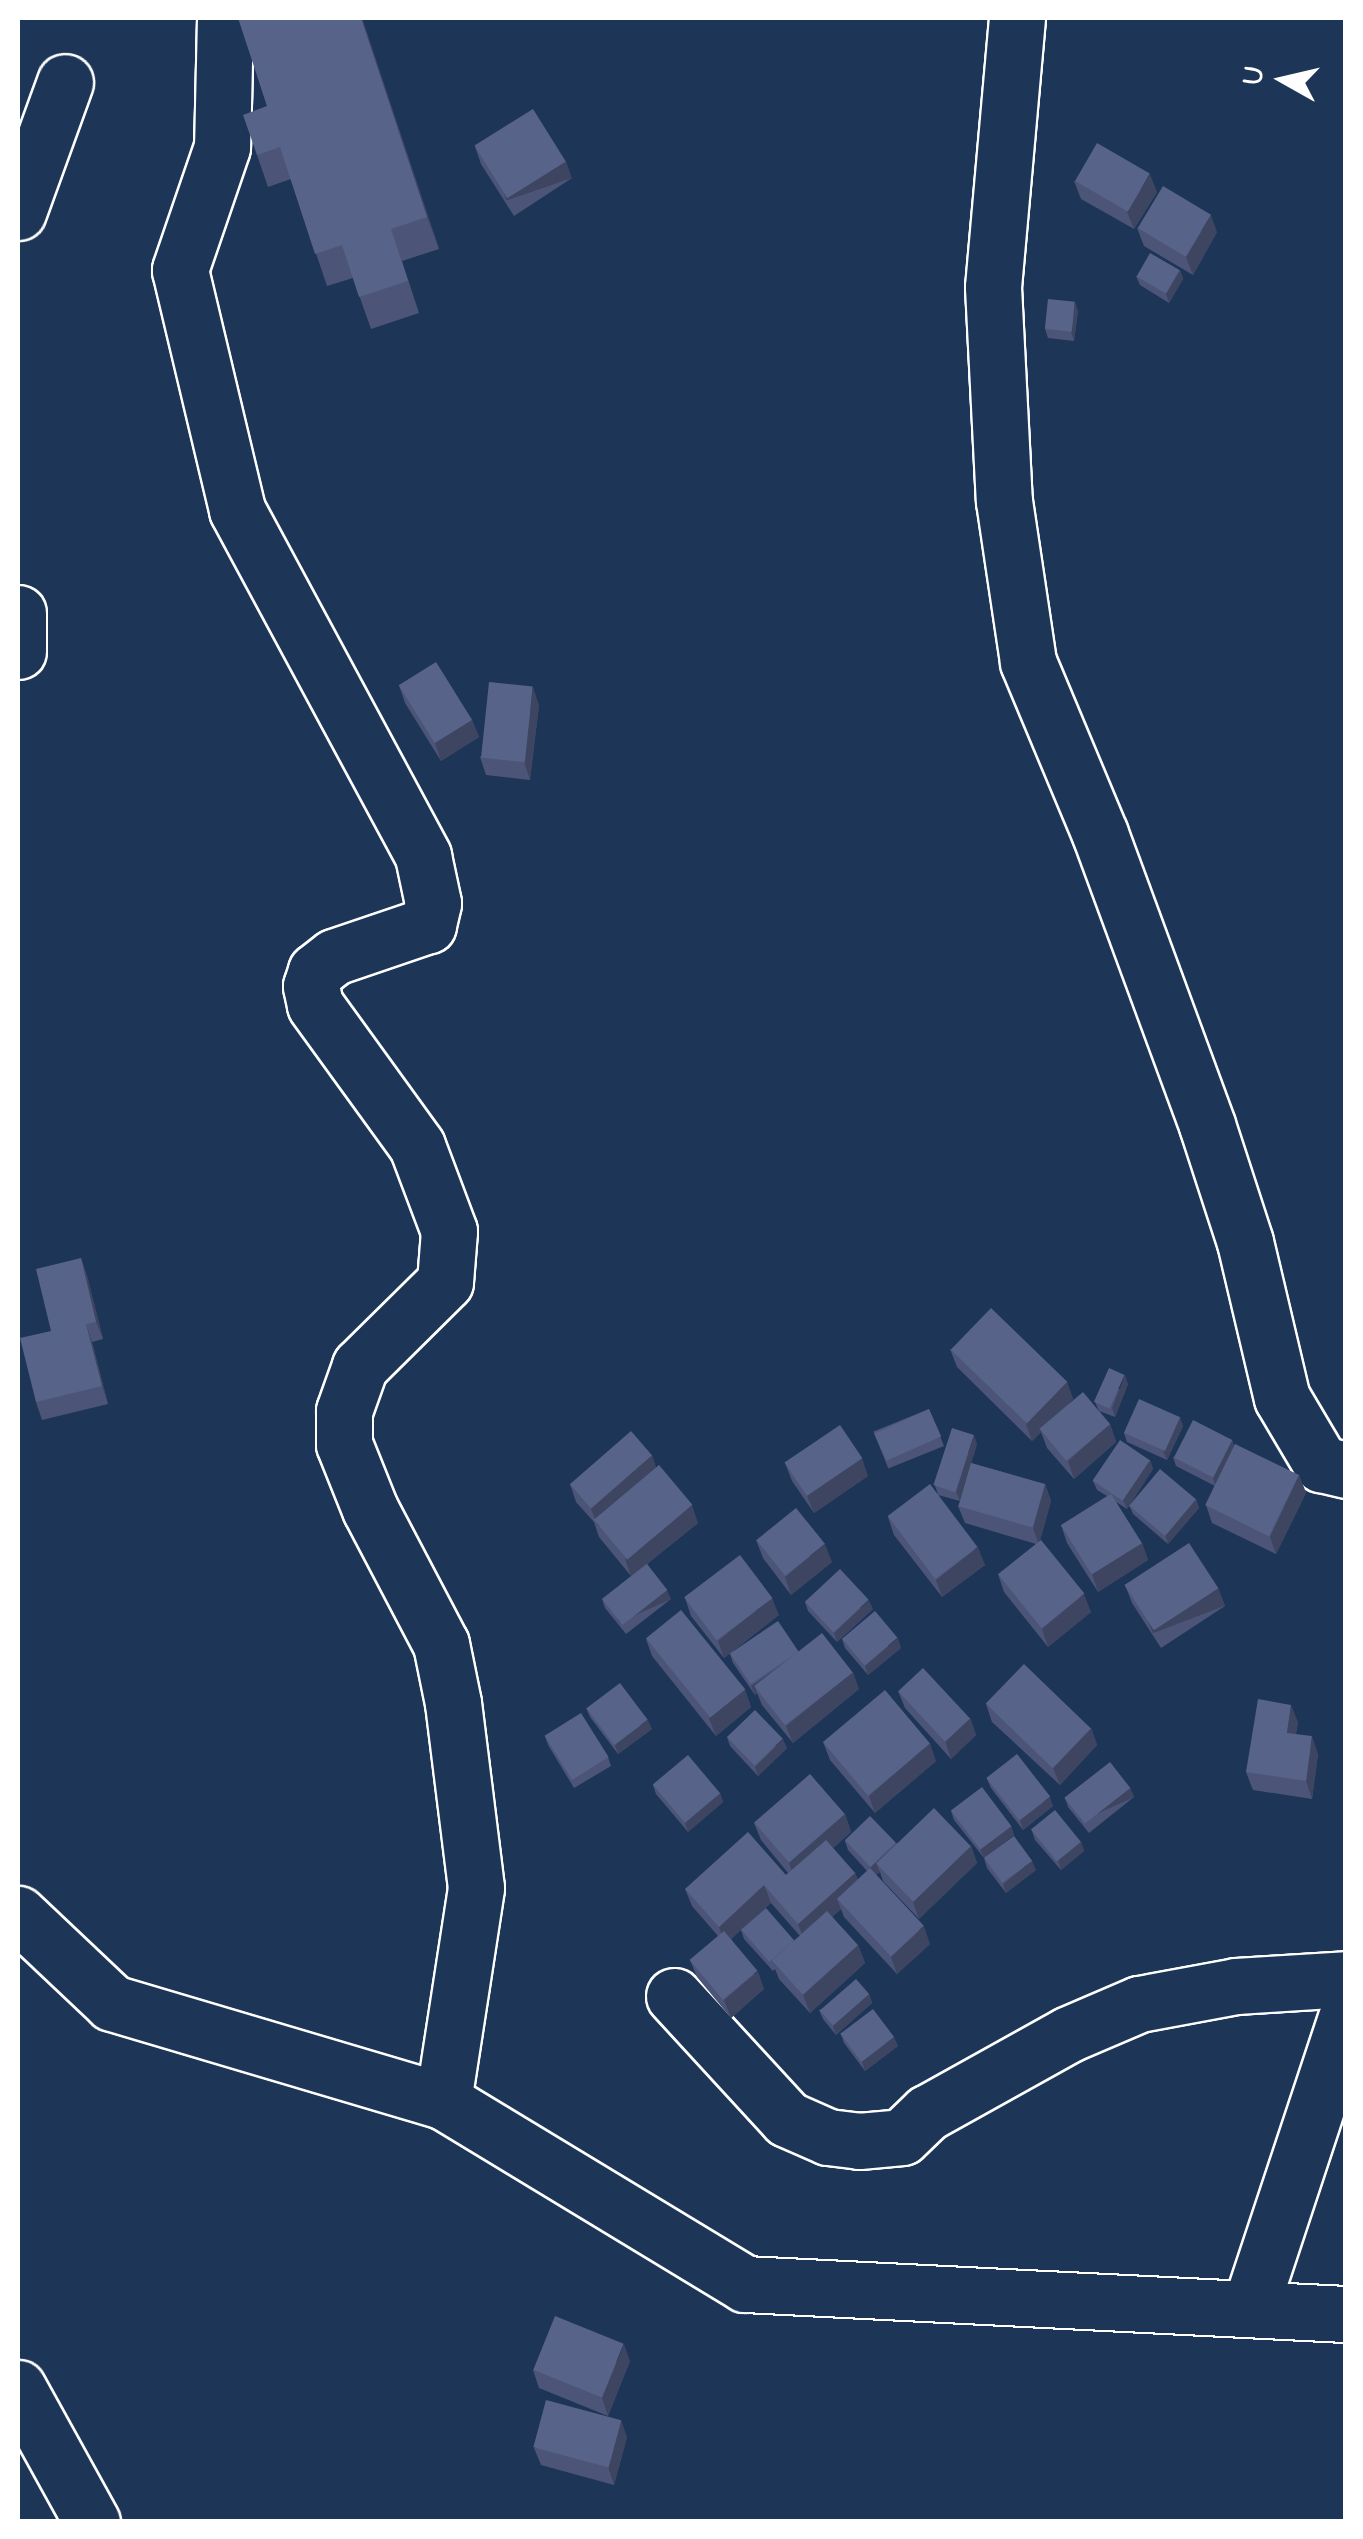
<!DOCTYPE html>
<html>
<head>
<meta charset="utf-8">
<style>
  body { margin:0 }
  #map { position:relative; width:1363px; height:2539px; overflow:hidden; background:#1d3557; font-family:"Comic Neue",sans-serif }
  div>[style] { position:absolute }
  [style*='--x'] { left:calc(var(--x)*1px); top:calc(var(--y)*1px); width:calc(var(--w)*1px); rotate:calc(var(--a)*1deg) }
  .roads { filter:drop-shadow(2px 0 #fff) drop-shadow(-2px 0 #fff) drop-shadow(0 2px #fff) drop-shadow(0 -2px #fff) }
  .minor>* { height:55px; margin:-27.5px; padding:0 27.5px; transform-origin:27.5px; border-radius:27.5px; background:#1d3557 }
  .wall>* { inset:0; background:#4c5577; transform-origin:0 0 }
  .shaded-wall>* { inset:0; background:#3e4561; transform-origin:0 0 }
  .building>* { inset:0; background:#58638a; transform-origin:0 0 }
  span { translate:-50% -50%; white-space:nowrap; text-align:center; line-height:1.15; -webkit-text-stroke:10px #1d3557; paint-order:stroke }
  .frame { position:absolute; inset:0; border:20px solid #fff; pointer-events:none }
  .north { position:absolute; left:1233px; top:30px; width:100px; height:100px; -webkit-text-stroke:8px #1d3557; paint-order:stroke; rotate:278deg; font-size:28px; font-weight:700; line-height:40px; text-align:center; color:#fff }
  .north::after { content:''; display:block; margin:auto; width:35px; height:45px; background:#fff; clip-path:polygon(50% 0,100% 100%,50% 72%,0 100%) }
</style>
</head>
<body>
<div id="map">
  <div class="roads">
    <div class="minor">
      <i style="--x:225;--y:18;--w:129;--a:91.3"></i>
      <i style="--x:222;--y:147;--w:130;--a:108.9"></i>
      <i style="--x:180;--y:270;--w:247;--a:76.6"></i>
      <i style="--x:237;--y:510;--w:393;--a:61.7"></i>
      <i style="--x:423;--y:856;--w:48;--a:78"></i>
      <i style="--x:433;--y:903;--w:23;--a:103"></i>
      <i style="--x:428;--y:925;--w:99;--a:161.2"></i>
      <i style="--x:334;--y:957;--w:23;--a:142"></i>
      <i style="--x:316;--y:971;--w:16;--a:108"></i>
      <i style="--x:311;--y:986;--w:19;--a:78"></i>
      <i style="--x:315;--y:1005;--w:174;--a:54.1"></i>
      <i style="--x:417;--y:1146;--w:91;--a:69.4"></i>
      <i style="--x:449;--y:1231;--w:51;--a:94.5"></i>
      <i style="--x:445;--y:1282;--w:120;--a:135.3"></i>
      <i style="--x:360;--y:1366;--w:48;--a:109.6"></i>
      <i style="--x:344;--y:1411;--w:33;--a:90"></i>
      <i style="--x:344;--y:1444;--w:70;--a:68.2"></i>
      <i style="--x:370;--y:1509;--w:153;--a:62.3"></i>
      <i style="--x:441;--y:1644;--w:60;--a:78.5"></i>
      <i style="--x:453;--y:1703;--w:186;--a:82.9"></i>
      <i style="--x:476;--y:1888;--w:216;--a:98.8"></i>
      <i style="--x:1017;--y:18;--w:270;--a:95.1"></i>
      <i style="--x:993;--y:287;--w:214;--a:87.1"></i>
      <i style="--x:1004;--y:501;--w:163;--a:81.5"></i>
      <i style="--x:1028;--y:662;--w:186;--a:67.3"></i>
      <i style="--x:1100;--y:834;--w:310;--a:69.8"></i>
      <i style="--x:1207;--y:1125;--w:123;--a:72"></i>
      <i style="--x:1245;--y:1242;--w:160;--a:76.7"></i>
      <i style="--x:1282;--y:1398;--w:77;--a:59.4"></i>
      <i style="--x:1321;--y:1464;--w:26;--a:13"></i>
      <i style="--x:18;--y:212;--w:138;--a:-70.1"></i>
      <i style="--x:18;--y:613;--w:38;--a:90"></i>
      <i style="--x:18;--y:1914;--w:129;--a:43.4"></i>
      <i style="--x:112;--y:2003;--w:345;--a:16.5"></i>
      <i style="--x:443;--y:2101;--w:353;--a:31.2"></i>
      <i style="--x:745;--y:2284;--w:602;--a:2.86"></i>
      <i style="--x:674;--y:1996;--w:167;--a:47.4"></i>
      <i style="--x:787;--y:2119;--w:45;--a:23.7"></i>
      <i style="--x:828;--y:2137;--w:31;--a:7"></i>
      <i style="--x:859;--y:2141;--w:43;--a:-5.3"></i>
      <i style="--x:902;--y:2137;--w:35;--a:-44"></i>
      <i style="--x:927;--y:2113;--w:162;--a:-29.1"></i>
      <i style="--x:1069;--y:2034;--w:76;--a:-23.2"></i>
      <i style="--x:1139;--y:2004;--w:99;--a:-10.5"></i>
      <i style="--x:1236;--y:1986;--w:110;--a:-3.6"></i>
      <i style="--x:1251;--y:2305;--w:302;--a:-71.7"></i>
      <i style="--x:18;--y:2388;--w:153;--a:61.1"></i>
    </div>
  </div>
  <div class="wall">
    <i style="clip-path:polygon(239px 18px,362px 18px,439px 249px,402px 261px,419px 313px,371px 329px,353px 278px,327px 286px,291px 179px,268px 187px,257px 155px,267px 106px)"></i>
    <i style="clip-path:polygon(475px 147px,572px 178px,514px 216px,481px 164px)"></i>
    <i style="clip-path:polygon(1074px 181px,1157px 192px,1134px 229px,1081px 199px)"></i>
    <i style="clip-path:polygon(1137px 228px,1217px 232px,1193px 275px,1144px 246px)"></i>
    <i style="clip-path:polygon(1180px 270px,1183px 279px,1169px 303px,1140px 285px,1136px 276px)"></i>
    <i style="clip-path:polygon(1078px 311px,1074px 341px,1048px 338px,1045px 329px)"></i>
    <i style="clip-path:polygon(399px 685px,472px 720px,479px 737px,441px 761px,405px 703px)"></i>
    <i style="clip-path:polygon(539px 705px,530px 780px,486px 775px,480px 757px)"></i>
    <i style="clip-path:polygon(81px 1258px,87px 1276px,103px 1339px,92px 1342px,108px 1404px,42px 1420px,36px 1402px,51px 1331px)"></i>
    <i style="clip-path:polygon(950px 1349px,1067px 1382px,1073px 1399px,1063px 1410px,1099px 1411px,1095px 1402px,1128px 1384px,1115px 1417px,1099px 1411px,1110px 1424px,1116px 1442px,1074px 1479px,1047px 1448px,1041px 1432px,1032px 1441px,957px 1367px)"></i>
    <i style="left:929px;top:1409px;width:40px;height:60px;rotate:68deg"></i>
    <i style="clip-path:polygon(1183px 1426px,1167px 1460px,1127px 1442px,1124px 1433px)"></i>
    <i style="clip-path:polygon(1232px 1440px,1234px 1446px,1299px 1475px,1306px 1493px,1276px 1554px,1212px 1523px,1206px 1505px,1215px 1486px,1176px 1466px,1173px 1457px)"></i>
    <i style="clip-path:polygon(977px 1444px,971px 1463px,1045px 1484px,1051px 1501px,1040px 1540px,1091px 1612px,1048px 1647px,1004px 1592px,998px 1574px,1036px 1544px,965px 1523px,958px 1506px,960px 1501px,938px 1495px,985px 1565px,942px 1597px,894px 1535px,888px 1517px,938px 1494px,935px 1486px)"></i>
    <i style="clip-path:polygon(652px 1455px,656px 1468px,698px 1523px,647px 1564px,671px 1599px,626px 1634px,605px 1608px,602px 1599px,631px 1576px,599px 1537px,594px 1522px,576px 1502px,570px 1484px)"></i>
    <i style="clip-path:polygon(1150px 1460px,1153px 1469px,1127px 1509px,1116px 1502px,1142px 1543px,1148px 1560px,1098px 1592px,1067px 1543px,1061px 1525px,1107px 1496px,1097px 1490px,1093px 1481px)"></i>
    <i style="clip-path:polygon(785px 1463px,868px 1476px,814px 1513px,792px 1481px)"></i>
    <i style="clip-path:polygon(1196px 1499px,1199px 1508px,1168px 1544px,1133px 1514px,1129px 1505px)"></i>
    <i style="clip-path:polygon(756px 1540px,832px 1562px,791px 1595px,763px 1558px)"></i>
    <i style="clip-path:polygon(1125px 1585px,1218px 1588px,1225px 1606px,1161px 1648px,1132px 1603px)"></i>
    <i style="clip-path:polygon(685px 1598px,779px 1615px,724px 1658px,691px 1616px)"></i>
    <i style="clip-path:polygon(805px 1602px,873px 1609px,837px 1642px,808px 1611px)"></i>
    <i style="clip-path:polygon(646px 1639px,745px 1690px,751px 1707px,716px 1736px,652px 1656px)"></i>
    <i style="clip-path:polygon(842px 1639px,901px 1648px,868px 1675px,845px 1648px)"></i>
    <i style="clip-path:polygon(799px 1652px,859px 1689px,793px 1743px,762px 1705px,757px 1693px,755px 1695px,733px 1663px,730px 1654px)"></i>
    <i style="clip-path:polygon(898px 1691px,970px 1718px,976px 1735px,951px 1759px,905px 1708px)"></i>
    <i style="clip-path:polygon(986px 1704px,1091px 1728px,1097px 1745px,1060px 1785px,992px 1722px)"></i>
    <i style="clip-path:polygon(586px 1708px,652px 1729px,618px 1754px,590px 1717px)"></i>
    <i style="clip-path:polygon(1298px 1722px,1296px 1734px,1318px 1754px,1312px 1799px,1253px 1790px,1246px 1772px)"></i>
    <i style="clip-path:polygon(545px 1736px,608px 1757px,611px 1766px,574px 1788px,548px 1745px)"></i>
    <i style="clip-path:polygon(727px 1737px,787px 1748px,758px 1776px,730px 1746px)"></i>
    <i style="clip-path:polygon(823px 1742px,936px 1761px,875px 1813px,830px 1760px)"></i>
    <i style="clip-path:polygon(987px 1779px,1053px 1806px,1023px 1830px,991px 1788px)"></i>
    <i style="clip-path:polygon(653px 1785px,720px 1793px,723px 1802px,688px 1832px,656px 1794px)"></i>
    <i style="clip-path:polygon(1130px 1788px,1134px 1797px,1089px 1833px,1068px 1807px,1065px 1798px)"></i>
    <i style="clip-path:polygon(951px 1811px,1011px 1826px,1014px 1835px,984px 1858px,954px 1820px)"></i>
    <i style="clip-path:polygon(845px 1814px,851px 1832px,833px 1848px,855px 1873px,858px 1880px,867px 1871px,848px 1850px,845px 1841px,971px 1846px,977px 1863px,919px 1919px,883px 1881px,880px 1872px,876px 1875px,930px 1944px,897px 1974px,844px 1917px,841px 1909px,832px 1917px,858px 1945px,865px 1963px,810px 2013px,779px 1979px,775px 1969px,773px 1971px,744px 1939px,741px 1930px,795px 1941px,800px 1936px,771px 1903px,731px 1939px,764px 1989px,731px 2018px,697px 1977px,690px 1960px,718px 1936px,692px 1906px,685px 1889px,786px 1875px,788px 1873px,761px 1840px,754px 1823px)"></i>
    <i style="clip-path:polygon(1032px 1831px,1081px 1842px,1084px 1851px,1061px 1870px,1035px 1840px)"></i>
    <i style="clip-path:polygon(984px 1858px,1036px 1870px,1006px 1893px,987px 1868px)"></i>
    <i style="clip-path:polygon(869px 1994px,872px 2003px,836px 2035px,823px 2019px,819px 2010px)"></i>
    <i style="clip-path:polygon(841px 2034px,898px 2046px,865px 2071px,844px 2043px)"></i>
    <i style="clip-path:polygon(630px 2361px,608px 2416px,539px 2388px,533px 2370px)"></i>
    <i style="clip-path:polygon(627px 2437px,614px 2485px,541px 2465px,534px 2448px)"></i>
  </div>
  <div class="shaded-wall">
    <i style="clip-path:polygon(361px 18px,362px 18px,439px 249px,427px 217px)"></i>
    <i style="left:566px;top:161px;width:18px;height:69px;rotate:71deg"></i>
    <i style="clip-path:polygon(1150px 174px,1157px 192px,1134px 229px,1127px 212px)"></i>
    <i style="clip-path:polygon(1211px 215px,1217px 232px,1193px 275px,1186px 257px)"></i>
    <i style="clip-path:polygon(1180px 270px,1183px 279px,1169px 303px,1166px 294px)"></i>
    <i style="clip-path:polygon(1075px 302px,1078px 311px,1074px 341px,1071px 332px)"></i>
    <i style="clip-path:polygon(533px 687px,539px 705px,530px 780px,524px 762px)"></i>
    <i style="clip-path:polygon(472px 720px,479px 737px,441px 761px,435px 743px)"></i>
    <i style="clip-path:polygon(81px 1258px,87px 1276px,103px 1339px,96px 1322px)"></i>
    <i style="clip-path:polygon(86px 1324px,92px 1342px,108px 1404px,102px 1386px)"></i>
    <i style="clip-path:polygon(1125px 1375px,1128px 1384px,1115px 1417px,1112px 1408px)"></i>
    <i style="clip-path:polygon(1067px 1382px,1073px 1399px,1032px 1441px,1026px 1424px)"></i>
    <i style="clip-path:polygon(1180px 1417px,1183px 1426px,1167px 1460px,1163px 1451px)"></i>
    <i style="clip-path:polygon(1110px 1424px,1116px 1442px,1074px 1479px,1068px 1461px)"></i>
    <i style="clip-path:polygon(974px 1435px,977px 1444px,960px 1501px,956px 1492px)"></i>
    <i style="clip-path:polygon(1232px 1440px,1236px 1449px,1216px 1487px,1213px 1478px)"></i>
    <i style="clip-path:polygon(652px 1455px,658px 1473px,598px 1526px,591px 1509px)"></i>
    <i style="clip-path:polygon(862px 1458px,868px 1476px,814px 1513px,807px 1496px)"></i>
    <i style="clip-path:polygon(1150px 1460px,1153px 1469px,1127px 1509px,1123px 1500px)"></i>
    <i style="clip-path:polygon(1299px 1475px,1306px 1493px,1276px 1554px,1270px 1537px)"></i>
    <i style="clip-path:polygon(1045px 1484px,1051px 1501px,1039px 1545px,1033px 1528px)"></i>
    <i style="clip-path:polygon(1196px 1499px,1199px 1508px,1168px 1544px,1165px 1535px)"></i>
    <i style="clip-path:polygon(692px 1505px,698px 1523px,631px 1576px,625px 1559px)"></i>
    <i style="clip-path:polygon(1142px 1543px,1148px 1560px,1098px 1592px,1092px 1574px)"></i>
    <i style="clip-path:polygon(825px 1544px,832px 1562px,791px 1595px,785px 1577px)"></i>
    <i style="clip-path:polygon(978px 1547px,985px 1565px,942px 1597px,936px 1580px)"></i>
    <i style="left:1218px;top:1588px;width:19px;height:77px;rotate:69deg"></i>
    <i style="left:667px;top:1590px;width:10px;height:57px;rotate:66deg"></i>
    <i style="clip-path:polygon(1084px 1594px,1091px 1612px,1048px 1647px,1042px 1629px)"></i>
    <i style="clip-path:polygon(772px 1598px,779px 1615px,724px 1658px,718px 1641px)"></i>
    <i style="clip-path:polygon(869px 1600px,873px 1609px,837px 1642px,834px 1633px)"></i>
    <i style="clip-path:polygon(898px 1638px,901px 1648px,868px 1675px,865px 1666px)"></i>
    <i style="clip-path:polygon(799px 1653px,755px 1687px,757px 1693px,755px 1695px,751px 1686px)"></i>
    <i style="clip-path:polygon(853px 1672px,859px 1689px,793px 1743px,786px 1726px)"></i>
    <i style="clip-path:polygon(745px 1690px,751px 1707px,716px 1736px,709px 1718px)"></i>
    <i style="clip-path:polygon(1291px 1705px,1298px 1722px,1293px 1750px,1287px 1733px)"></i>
    <i style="clip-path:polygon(970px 1718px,976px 1735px,951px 1759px,945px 1741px)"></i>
    <i style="clip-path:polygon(648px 1720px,652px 1729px,618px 1754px,615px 1745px)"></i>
    <i style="clip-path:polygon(1091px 1728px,1097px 1745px,1060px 1785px,1053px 1768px)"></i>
    <i style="clip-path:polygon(1312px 1736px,1318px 1754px,1312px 1799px,1306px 1781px)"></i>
    <i style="clip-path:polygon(783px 1739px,787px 1748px,758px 1776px,755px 1767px)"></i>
    <i style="clip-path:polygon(930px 1743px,936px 1761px,875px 1813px,869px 1796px)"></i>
    <i style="left:1130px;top:1788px;width:10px;height:58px;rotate:66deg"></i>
    <i style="clip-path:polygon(720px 1793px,723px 1802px,688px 1832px,685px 1823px)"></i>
    <i style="clip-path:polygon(1050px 1797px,1053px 1806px,1023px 1830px,1020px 1820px)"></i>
    <i style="clip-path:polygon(845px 1814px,851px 1832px,795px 1881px,789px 1863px)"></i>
    <i style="clip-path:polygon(1011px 1826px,1014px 1835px,984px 1858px,980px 1849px)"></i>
    <i style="clip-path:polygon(1081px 1842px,1084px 1851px,1061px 1870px,1058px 1861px)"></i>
    <i style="clip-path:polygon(896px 1843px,876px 1863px,880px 1872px,874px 1877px,870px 1868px)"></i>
    <i style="clip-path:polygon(971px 1846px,977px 1863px,919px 1919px,913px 1902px)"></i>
    <i style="clip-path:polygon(1032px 1861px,1036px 1870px,1006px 1893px,1003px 1884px)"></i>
    <i style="clip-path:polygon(855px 1873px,862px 1891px,837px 1899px,841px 1909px,805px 1942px,798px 1924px)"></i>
    <i style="clip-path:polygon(764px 1885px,771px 1903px,725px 1944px,719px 1927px)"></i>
    <i style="clip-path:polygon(924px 1926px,930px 1944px,897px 1974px,891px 1957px)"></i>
    <i style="clip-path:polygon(858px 1945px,865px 1963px,810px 2013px,803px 1995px)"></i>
    <i style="clip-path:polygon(758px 1971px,764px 1989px,731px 2018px,724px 2000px)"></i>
    <i style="clip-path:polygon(869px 1994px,872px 2003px,836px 2035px,833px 2026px)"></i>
    <i style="clip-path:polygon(894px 2037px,898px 2046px,865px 2071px,862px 2062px)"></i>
    <i style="clip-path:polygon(624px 2344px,630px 2361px,608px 2416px,602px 2398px)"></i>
    <i style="clip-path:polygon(621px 2420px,627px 2437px,614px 2485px,608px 2467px)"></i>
  </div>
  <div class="building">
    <i style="clip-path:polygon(238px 18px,361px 18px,427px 217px,391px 229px,408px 281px,359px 297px,342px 245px,315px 254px,280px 147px,257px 155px,243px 115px,267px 106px)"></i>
    <i style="left:533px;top:109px;width:62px;height:69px;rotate:58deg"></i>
    <i style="left:1097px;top:143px;width:61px;height:44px;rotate:30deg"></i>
    <i style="left:1163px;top:186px;width:56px;height:49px;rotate:31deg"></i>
    <i style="left:1150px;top:253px;width:34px;height:27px;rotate:30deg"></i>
    <i style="left:1048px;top:299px;width:27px;height:30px;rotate:6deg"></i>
    <i style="left:436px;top:662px;width:68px;height:44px;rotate:58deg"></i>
    <i style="left:489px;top:682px;width:44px;height:76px;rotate:6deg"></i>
    <i style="clip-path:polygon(81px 1258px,96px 1322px,86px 1324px,102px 1386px,36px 1402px,20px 1338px,51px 1331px,36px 1269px)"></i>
    <i style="left:991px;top:1308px;width:106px;height:58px;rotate:44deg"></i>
    <i style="left:1109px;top:1368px;width:17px;height:37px;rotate:24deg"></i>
    <i style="left:1083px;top:1392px;width:42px;height:57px;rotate:50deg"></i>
    <i style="left:1139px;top:1399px;width:45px;height:37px;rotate:24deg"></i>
    <i style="left:929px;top:1409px;width:30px;height:60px;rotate:66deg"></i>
    <i style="left:1193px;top:1420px;width:44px;height:42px;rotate:27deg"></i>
    <i style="left:840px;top:1425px;width:40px;height:67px;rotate:56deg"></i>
    <i style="left:952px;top:1428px;width:23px;height:60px;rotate:18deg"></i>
    <i style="left:631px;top:1431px;width:32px;height:81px;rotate:49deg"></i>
    <i style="left:1120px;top:1440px;width:36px;height:49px;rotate:34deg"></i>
    <i style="left:1235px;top:1444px;width:71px;height:68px;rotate:26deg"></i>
    <i style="left:971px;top:1463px;width:77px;height:45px;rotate:16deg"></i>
    <i style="left:659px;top:1465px;width:52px;height:85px;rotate:50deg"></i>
    <i style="left:1160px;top:1469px;width:47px;height:48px;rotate:40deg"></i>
    <i style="left:930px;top:1484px;width:79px;height:53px;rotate:53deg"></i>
    <i style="left:1111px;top:1494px;width:58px;height:59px;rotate:58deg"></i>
    <i style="left:796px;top:1508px;width:46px;height:51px;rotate:51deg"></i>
    <i style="left:1041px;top:1540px;width:69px;height:55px;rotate:51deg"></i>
    <i style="left:1189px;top:1543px;width:54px;height:77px;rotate:57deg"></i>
    <i style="left:740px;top:1555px;width:54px;height:70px;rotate:53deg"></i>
    <i style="left:647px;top:1564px;width:33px;height:57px;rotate:52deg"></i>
    <i style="left:840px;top:1569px;width:42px;height:48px;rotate:47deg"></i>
    <i style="left:681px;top:1610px;width:102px;height:45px;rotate:51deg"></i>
    <i style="left:875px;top:1611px;width:35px;height:43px;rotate:50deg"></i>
    <i style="left:778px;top:1621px;width:37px;height:58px;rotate:56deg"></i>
    <i style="left:822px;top:1633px;width:50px;height:86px;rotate:52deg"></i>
    <i style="left:1024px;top:1664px;width:93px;height:55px;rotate:44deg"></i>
    <i style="left:923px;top:1668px;width:69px;height:34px;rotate:47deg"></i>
    <i style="left:620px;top:1683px;width:46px;height:42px;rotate:53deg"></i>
    <i style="left:885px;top:1690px;width:70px;height:81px;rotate:50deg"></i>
    <i style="clip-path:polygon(1258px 1699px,1291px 1705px,1287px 1733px,1312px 1736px,1306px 1781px,1246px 1772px)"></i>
    <i style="left:755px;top:1710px;width:40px;height:39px;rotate:46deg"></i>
    <i style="left:581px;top:1713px;width:52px;height:43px;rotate:58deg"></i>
    <i style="left:1017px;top:1754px;width:54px;height:39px;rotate:52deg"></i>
    <i style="left:688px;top:1755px;width:50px;height:46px;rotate:50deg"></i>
    <i style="left:1110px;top:1762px;width:33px;height:58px;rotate:52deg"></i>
    <i style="left:810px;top:1774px;width:53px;height:74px;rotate:49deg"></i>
    <i style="left:982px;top:1787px;width:49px;height:39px;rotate:53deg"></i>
    <i style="left:934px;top:1808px;width:53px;height:80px;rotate:46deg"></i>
    <i style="left:1055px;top:1810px;width:41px;height:31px;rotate:51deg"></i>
    <i style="left:870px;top:1816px;width:37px;height:35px;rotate:46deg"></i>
    <i style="clip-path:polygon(748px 1832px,786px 1875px,826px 1840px,855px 1873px,798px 1924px,764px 1885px,719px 1927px,685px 1889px)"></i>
    <i style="left:1014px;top:1836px;width:31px;height:37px;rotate:54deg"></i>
    <i style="left:870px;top:1868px;width:79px;height:45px;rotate:47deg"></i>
    <i style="left:766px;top:1908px;width:43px;height:33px;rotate:49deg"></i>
    <i style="left:827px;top:1911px;width:46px;height:74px;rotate:48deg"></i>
    <i style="left:724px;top:1931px;width:52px;height:45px;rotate:50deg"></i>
    <i style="left:856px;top:1979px;width:20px;height:48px;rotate:49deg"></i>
    <i style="left:873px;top:2009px;width:35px;height:41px;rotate:53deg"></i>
    <i style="left:555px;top:2316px;width:74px;height:58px;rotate:22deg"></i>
    <i style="left:546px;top:2400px;width:78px;height:49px;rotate:15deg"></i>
  </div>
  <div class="frame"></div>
  <div class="north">U</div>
</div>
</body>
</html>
